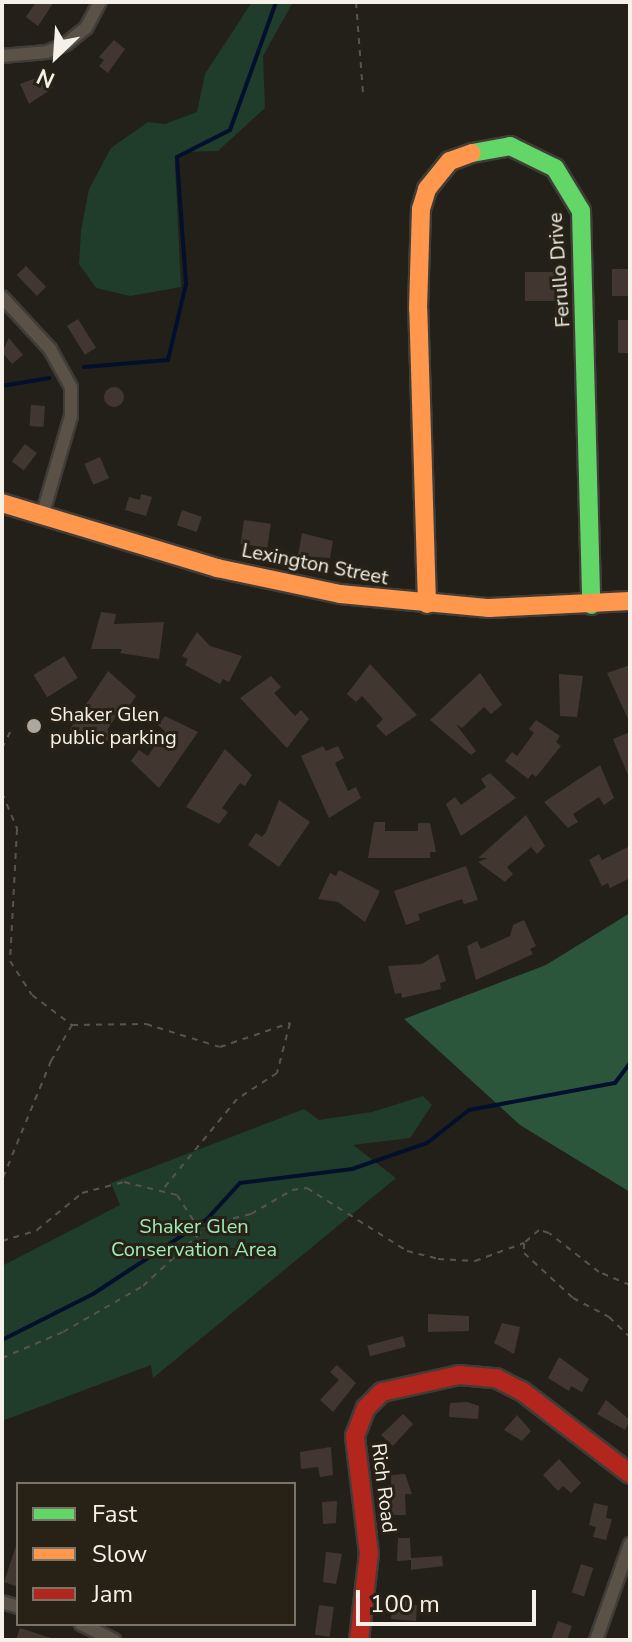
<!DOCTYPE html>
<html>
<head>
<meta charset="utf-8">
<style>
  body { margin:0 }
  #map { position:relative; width:632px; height:1642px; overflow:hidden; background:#232019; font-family:"Nunito Sans",sans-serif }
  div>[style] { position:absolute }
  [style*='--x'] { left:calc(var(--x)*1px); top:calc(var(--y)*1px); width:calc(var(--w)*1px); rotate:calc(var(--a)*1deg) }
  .green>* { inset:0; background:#1f3d2a }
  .forest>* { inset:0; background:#2b563c }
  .stream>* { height:4px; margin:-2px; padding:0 2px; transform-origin:2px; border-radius:2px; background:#03102d }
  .building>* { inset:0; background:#413730; transform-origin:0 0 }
  .round { border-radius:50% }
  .path>* { height:2px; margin-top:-1px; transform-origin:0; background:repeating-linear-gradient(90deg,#59544b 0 6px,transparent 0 12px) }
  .roads { filter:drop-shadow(2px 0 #403c37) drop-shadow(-2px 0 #403c37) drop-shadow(0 2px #403c37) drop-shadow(0 -2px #403c37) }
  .street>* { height:12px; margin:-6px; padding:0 6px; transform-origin:6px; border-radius:6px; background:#5a5247 }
  .fast>* { height:18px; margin:-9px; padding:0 9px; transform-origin:9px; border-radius:9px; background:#63d668 }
  .slow>* { height:18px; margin:-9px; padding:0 9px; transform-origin:9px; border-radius:9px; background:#ff974d }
  .jam>* { height:18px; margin:-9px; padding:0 9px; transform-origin:9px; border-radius:9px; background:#b3261e }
  .path-bridge>* { height:2px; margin-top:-1px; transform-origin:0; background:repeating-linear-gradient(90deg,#59544b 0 6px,transparent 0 12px) }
  .dots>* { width:22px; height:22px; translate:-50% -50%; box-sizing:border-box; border:4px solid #272215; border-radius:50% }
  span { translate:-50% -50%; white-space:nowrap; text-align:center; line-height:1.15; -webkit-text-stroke:6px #272215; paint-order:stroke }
  .street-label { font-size:20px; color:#f5f1e9 }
  .poi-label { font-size:20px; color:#f5f1e9 }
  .left { translate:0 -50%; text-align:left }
  .park-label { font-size:20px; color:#9debba }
  .frame { position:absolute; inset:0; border:4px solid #f5f1e9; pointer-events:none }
  .legend { position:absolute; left:16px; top:1482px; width:280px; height:144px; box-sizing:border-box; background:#272215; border:2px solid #79756a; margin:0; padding:10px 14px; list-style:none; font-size:24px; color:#f5f1e9 }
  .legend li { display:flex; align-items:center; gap:16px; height:40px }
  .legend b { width:40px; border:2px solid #79756a }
  .north { position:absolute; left:16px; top:16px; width:80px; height:80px; -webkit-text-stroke:6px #272215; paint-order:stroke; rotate:205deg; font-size:22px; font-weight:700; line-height:32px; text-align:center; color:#f5f1e9 }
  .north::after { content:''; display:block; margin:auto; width:28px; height:36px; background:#f5f1e9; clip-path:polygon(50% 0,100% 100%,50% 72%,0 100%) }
  .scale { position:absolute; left:356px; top:1590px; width:180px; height:36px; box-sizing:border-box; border:4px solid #f5f1e9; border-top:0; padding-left:10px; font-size:24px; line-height:28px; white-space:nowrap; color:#f5f1e9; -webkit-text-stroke:6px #272215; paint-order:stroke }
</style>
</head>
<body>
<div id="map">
  <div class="green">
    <i style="clip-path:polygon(252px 2px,293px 2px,263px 56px,265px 108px,218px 151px,182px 152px,175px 164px,181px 287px,130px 296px,96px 288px,79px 264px,81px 231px,89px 189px,111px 148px,148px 122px,165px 124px,197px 112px,205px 74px)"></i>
    <i style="clip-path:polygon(423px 1096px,432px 1105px,410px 1138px,353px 1145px,396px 1178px,153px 1378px,151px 1365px,2px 1421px,2px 1266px,120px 1205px,111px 1183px,304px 1109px,319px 1120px,372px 1112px)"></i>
  </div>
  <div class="forest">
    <i style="clip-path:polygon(630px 913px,630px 1192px,520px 1125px,404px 1019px,546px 965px)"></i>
  </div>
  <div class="stream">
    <i style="--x:84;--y:367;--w:84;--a:-4.8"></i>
    <i style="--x:168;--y:360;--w:78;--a:-76.7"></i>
    <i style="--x:186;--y:284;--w:127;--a:-94.1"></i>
    <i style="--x:177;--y:157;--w:59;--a:-27"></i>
    <i style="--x:230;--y:130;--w:136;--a:-70.2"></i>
    <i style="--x:2;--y:386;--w:48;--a:-9.7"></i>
    <i style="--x:2;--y:1340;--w:102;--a:-26.8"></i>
    <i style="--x:93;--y:1294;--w:136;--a:-33.3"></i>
    <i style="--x:207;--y:1219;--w:49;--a:-47.5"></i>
    <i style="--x:240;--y:1183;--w:113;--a:-7.1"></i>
    <i style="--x:352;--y:1169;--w:79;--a:-19.1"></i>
    <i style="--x:427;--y:1143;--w:53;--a:-38.2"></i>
    <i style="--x:469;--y:1110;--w:148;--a:-10.5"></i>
    <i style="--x:615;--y:1083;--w:25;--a:-53"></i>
  </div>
  <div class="building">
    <i style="clip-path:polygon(36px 2px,54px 2px,38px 26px,26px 17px)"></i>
    <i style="clip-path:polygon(114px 40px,125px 49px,108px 73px,99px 66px,104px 60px,99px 57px)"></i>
    <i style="clip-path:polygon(47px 74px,53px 88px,29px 104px,20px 84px)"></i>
    <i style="left:26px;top:266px;width:29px;height:13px;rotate:46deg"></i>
    <i style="left:630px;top:269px;width:27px;height:18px;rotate:90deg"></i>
    <i style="left:525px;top:272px;width:30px;height:29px"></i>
    <i style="left:78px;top:319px;width:34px;height:13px;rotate:58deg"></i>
    <i style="left:618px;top:320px;width:12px;height:33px"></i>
    <i style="clip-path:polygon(9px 338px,23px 355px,12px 364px,2px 352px)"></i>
    <i class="round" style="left:104px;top:387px;width:20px;height:20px"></i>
    <i style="left:31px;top:405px;width:14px;height:21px;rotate:4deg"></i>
    <i style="left:25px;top:444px;width:15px;height:22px;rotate:37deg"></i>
    <i style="left:100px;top:457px;width:23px;height:17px;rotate:67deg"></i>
    <i style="clip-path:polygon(141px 494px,152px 497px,146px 516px,125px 510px,129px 497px,140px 500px)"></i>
    <i style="left:182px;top:510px;width:21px;height:16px;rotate:19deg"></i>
    <i style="left:244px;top:520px;width:27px;height:24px;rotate:8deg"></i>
    <i style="clip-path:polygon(302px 533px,333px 541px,330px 558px,298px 556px)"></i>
    <i style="clip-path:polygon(101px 612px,116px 614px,114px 624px,164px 622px,159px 659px,120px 653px,122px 649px,91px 649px)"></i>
    <i style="clip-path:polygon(197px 632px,210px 646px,242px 656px,229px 682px,223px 679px,220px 684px,185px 665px,188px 659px,182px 656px)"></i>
    <i style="left:64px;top:656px;width:26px;height:36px;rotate:58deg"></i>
    <i style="clip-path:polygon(370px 664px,417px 715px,386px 736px,376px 726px,383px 719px,362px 696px,356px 702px,347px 694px)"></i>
    <i style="clip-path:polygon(630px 665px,630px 719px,628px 719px,607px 673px)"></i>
    <i style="clip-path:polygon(108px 671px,136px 696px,129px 707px,124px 704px,107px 730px,112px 733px,104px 746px,70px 729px)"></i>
    <i style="clip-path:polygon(480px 673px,502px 705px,491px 714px,484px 707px,462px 728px,456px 724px,476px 751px,471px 755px,430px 720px)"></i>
    <i style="clip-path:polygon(559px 674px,583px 676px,577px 717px,560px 716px)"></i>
    <i style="clip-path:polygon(271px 676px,281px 687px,274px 693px,295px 716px,301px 710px,309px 719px,287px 748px,240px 698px)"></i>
    <i style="clip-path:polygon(165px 716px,198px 732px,159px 788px,131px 761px,139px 750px,148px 756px,165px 731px,158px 725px)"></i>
    <i style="clip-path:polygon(536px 720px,560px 736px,556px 742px,561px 746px,536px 777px,532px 774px,528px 779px,505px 761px,512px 752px,517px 756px,534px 733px,529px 729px)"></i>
    <i style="clip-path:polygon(630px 732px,630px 780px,613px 739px)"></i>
    <i style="clip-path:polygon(323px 746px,326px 751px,338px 746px,344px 758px,335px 763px,348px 791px,356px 787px,361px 798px,329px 818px,301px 756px)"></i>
    <i style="clip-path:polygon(225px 749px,252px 775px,245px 786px,240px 783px,222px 808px,228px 812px,219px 824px,186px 807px)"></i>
    <i style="clip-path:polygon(600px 765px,614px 798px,604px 805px,599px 797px,573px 814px,578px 822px,568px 828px,544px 802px)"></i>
    <i style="clip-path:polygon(490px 773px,516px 798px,461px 836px,446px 804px,455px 797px,461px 805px,486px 787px,481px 779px)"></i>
    <i style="clip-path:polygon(279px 800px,310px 822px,279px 867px,248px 845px,256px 833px,262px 837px,266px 832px)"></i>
    <i style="clip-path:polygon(526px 815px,545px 846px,537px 854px,531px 847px,507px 867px,513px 874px,505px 882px,478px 862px,488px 858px,478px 858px)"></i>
    <i style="clip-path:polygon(374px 822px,385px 822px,385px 831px,418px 831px,418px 823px,430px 823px,436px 852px,430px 852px,430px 858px,368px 858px)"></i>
    <i style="clip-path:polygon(630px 846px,630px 878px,610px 888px,608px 883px,602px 886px,589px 860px,599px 854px,602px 860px)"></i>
    <i style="clip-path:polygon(466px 866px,478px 900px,464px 904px,462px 899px,418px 914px,420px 920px,406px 925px,394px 891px)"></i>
    <i style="clip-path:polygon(339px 870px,380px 891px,365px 922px,338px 902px,318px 899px,330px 873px,336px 876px)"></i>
    <i style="clip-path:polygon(524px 920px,536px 946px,530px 949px,533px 954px,476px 980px,467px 946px,477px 941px,481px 949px,510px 936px,513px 925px)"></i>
    <i style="clip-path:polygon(438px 954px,446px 981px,440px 983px,441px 989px,402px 998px,401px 993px,395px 994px,388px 966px,422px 964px)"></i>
    <i style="clip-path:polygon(428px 1314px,469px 1316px,469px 1331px,428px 1332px)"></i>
    <i style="clip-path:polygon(502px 1323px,520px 1327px,514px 1354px,494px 1343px)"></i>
    <i style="left:403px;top:1336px;width:11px;height:37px;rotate:75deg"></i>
    <i style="clip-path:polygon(559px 1357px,589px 1379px,582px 1392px,571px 1386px,569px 1391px,548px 1378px)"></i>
    <i style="clip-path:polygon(337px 1365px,356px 1383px,333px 1412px,320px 1400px,339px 1380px,330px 1372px)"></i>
    <i style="clip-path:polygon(606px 1400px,630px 1420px,625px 1430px,597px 1414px)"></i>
    <i style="clip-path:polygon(467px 1402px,479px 1406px,478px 1419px,449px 1417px,450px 1403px)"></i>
    <i style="clip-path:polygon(403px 1414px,413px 1424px,393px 1446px,381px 1435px)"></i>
    <i style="clip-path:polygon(517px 1415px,531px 1431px,522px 1441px,504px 1430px)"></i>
    <i style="clip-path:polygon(331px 1447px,333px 1475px,320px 1477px,318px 1467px,301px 1469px,300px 1452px)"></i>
    <i style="clip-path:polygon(559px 1459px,581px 1483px,571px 1493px,563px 1486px,558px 1491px,543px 1475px)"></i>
    <i style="clip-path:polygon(405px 1474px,412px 1494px,405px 1494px,406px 1515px,392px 1515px,391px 1475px)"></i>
    <i style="clip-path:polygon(337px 1501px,336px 1523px,323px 1524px,322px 1502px)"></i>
    <i style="clip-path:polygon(594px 1503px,608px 1506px,606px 1518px,612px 1519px,606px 1540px,593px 1537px,596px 1527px,589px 1525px)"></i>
    <i style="clip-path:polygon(398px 1538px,410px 1538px,411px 1558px,442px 1556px,443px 1566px,411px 1570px,411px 1560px,397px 1561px)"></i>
    <i style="clip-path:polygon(16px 1546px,18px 1547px,18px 1587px,4px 1582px)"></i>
    <i style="clip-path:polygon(326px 1552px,342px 1554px,336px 1584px,323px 1582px)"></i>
    <i style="left:581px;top:1564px;width:13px;height:30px;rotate:18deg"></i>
    <i style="clip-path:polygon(394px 1595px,408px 1596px,408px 1605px,417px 1605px,416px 1621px,391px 1619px)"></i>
    <i style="left:319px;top:1605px;width:15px;height:30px;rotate:8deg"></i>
    <i style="clip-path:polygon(558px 1621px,572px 1626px,567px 1640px,551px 1640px)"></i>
    <i style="clip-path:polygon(20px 1628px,51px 1638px,51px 1640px,16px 1640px)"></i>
  </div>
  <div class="path">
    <i style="--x:356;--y:2;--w:91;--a:85.6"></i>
    <i style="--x:2;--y:748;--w:22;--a:-63"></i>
    <i style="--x:2;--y:793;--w:39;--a:67"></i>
    <i style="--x:17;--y:829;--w:132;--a:93"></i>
    <i style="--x:10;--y:961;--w:40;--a:57.1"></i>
    <i style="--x:32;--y:995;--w:50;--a:36.9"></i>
    <i style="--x:72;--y:1025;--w:42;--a:120.3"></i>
    <i style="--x:51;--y:1061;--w:129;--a:112.4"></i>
    <i style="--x:72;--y:1025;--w:74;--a:-0.8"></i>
    <i style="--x:146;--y:1024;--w:77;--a:17.3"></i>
    <i style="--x:220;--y:1047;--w:74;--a:-18.9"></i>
    <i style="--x:290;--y:1023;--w:52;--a:104.6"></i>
    <i style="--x:277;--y:1073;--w:48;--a:147"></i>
    <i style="--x:237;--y:1099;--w:115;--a:129.4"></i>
    <i style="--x:2;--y:1241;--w:37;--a:-17"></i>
    <i style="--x:37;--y:1230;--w:58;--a:-39.4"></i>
    <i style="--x:82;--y:1193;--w:43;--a:-14.7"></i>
    <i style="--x:124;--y:1182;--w:55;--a:13.8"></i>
    <i style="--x:177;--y:1195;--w:38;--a:57"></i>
    <i style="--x:630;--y:1285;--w:34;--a:-157"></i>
    <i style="--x:599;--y:1272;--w:63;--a:-142"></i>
    <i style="--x:549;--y:1233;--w:10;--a:-163"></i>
    <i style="--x:539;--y:1230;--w:20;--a:139"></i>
    <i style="--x:524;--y:1243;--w:10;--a:90"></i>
    <i style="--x:524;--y:1253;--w:67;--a:42.6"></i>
    <i style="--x:573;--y:1298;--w:41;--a:27.8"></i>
    <i style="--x:609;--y:1317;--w:29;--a:44"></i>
    <i style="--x:2;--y:1358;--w:66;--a:-23.1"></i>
    <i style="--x:63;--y:1332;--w:92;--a:-29.9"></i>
    <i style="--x:143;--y:1286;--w:91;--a:-42.8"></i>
    <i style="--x:210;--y:1224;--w:42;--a:-13.7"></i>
    <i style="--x:251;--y:1214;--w:48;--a:-30.3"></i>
    <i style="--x:292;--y:1190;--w:15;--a:-8"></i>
    <i style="--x:307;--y:1188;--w:118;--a:32.2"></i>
    <i style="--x:407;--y:1251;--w:32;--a:14"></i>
    <i style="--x:438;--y:1259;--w:37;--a:3"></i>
    <i style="--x:475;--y:1261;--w:52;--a:-20.2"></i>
  </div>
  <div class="roads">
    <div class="street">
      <i style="--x:2;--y:56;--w:45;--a:-5.1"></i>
      <i style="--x:47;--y:52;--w:21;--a:-23"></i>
      <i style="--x:66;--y:44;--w:26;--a:-39"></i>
      <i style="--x:86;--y:28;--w:30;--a:-62"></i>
      <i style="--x:2;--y:297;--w:71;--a:47.3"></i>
      <i style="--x:50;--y:349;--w:43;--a:61.1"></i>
      <i style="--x:71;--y:387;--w:29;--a:90"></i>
      <i style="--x:71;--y:416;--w:101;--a:106.1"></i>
      <i style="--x:2;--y:1602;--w:17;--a:17"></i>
      <i style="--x:81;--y:1624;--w:37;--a:26"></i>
      <i style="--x:596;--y:1640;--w:102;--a:-70.5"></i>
    </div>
    <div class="fast">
      <i style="--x:472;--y:153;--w:39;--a:-10"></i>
      <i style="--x:510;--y:146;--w:50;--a:26.1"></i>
      <i style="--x:555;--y:168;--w:50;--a:58.8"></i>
      <i style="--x:581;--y:211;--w:394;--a:88.5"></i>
    </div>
    <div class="slow">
      <i style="--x:2;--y:503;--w:225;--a:16.8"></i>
      <i style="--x:217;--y:568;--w:126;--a:11.9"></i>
      <i style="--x:340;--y:594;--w:150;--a:5.4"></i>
      <i style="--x:489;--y:608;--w:141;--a:-2.8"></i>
      <i style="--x:427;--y:604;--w:295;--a:-91.7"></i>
      <i style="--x:418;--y:309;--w:100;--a:-88.3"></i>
      <i style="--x:421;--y:209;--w:21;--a:-73"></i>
      <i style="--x:427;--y:189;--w:36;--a:-51"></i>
      <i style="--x:450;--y:161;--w:23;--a:-20"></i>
    </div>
    <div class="jam">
      <i style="--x:359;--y:1640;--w:87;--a:-83.4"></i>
      <i style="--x:369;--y:1554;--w:119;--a:-96.8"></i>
      <i style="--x:355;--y:1436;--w:30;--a:-69"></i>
      <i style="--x:366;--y:1408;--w:23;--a:-45"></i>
      <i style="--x:382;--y:1392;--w:79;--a:-12.4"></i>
      <i style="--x:459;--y:1375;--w:37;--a:5"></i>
      <i style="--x:496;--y:1378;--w:29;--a:27"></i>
      <i style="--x:522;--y:1391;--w:136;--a:37.5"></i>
    </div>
  </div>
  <div class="path-bridge">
    <i style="--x:198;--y:1227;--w:7;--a:74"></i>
  </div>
  <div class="dots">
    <i style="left:34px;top:726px;background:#aca8a0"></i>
  </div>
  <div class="street-label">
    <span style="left:559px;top:270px;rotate:-94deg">Ferullo Drive</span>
    <span style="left:315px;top:564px;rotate:11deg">Lexington Street</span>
    <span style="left:384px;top:1488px;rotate:83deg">Rich Road</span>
  </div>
  <div class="poi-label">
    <span class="left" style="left:50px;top:726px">Shaker Glen<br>public parking</span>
  </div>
  <div class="park-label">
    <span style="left:194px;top:1238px">Shaker Glen<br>Conservation Area</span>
  </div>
  <div class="frame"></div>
  <ul class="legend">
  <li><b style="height:10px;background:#63d668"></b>Fast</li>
  <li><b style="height:10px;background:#ff974d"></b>Slow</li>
  <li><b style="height:10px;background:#b3261e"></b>Jam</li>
  </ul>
  <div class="north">N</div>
  <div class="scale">100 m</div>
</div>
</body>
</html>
